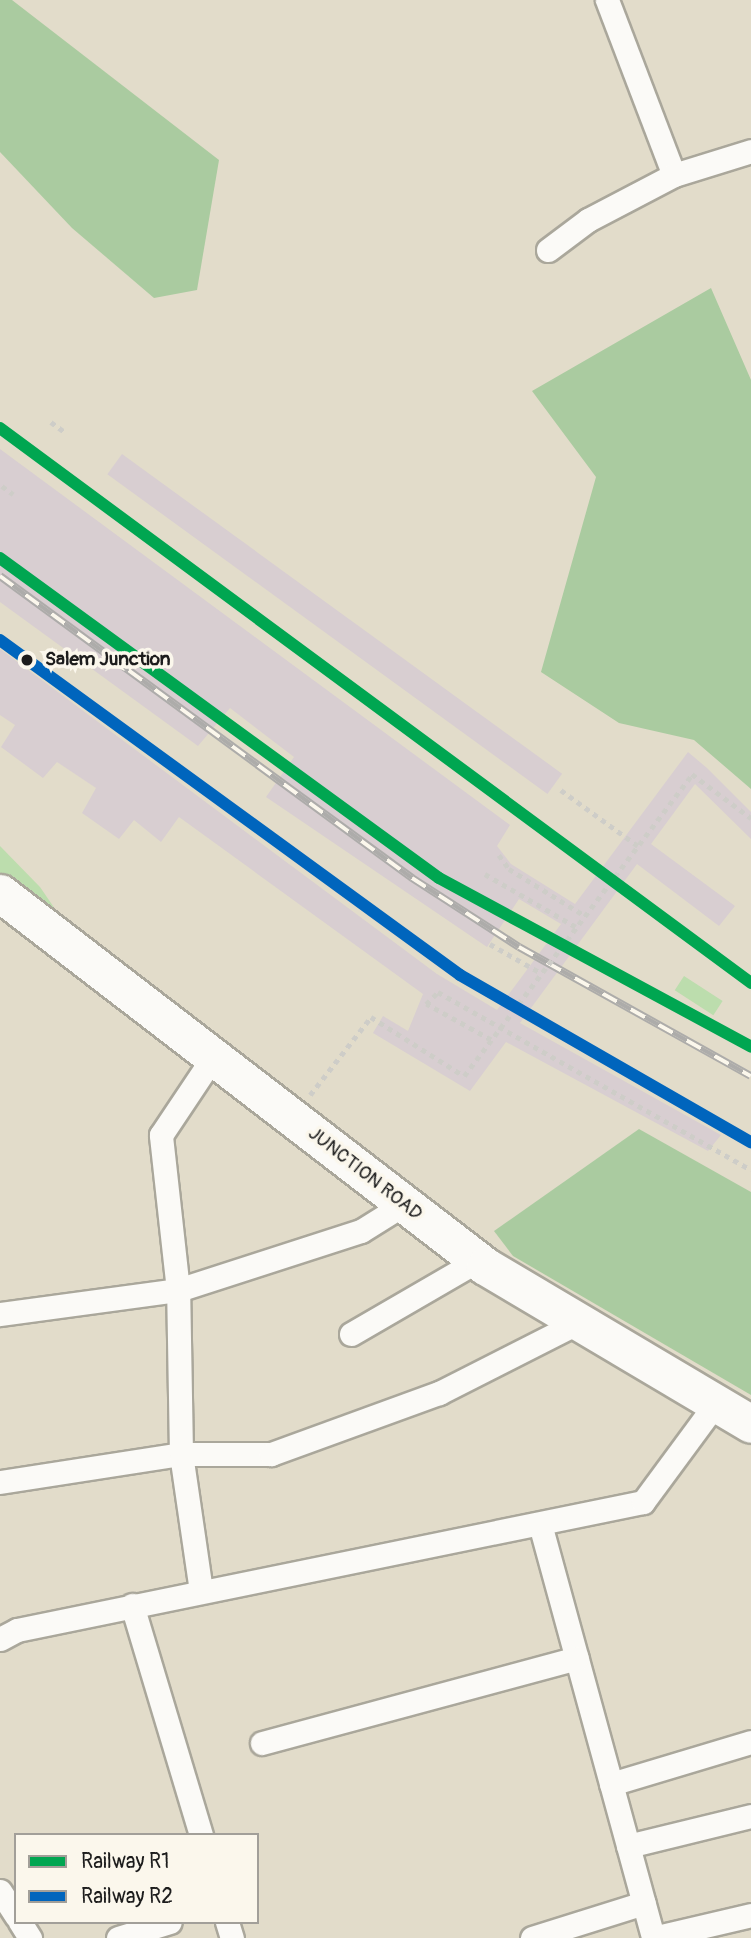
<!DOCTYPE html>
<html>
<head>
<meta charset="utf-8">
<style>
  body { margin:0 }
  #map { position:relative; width:751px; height:1938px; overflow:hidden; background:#e2dcca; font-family:Pangolin,sans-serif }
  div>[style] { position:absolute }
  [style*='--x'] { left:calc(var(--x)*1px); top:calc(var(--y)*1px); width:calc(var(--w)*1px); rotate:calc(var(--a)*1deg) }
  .green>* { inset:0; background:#bcddad; transform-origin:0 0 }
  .forest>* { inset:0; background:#aacba0 }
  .building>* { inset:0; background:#d8ced1; transform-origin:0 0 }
  .path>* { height:4.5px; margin-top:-2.25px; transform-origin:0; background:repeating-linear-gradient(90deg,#cecdc8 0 5px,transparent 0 10px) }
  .roads { filter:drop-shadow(2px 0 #aaa79b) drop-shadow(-2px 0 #aaa79b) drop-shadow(0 2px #aaa79b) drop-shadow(0 -2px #aaa79b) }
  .minor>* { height:23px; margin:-11.5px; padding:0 11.5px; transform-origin:11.5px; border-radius:11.5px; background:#fbfaf7 }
  .primary>* { height:37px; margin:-18.5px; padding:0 18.5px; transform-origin:18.5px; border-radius:18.5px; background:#fbfaf7 }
  .rail>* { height:8px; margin-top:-4px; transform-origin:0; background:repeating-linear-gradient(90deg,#fbf7ec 0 16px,#adacaa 0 32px); box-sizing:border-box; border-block:2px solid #adacaa }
  .path-bridge>* { height:4.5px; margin-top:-2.25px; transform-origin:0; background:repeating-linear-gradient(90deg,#cecdc8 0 5px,transparent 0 10px) }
  .rail-1>* { height:12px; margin:-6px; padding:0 6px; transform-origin:6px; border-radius:6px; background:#00a651 }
  .rail-2>* { height:12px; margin:-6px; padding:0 6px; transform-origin:6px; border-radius:6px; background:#0065bd }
  .dots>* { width:19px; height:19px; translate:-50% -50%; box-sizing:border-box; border:4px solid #fbf7ec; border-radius:50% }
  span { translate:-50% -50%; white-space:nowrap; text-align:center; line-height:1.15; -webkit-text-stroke:7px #fbf7ec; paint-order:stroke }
  .stop-label { font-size:19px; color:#1c1c1c; font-weight:700 }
  .left { translate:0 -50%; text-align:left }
  .street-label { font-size:19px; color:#1c1c1c }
  .legend { position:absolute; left:14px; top:1833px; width:245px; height:91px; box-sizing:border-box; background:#fbf7ec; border:2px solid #a29f99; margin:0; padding:9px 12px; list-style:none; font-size:21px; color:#1c1c1c }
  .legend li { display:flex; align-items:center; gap:14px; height:35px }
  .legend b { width:35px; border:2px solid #a29f99 }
</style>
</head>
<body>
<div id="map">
  <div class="green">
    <i style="clip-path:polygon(0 846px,40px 887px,66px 925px,0 875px)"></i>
    <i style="left:684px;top:976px;width:46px;height:17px;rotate:33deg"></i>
  </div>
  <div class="forest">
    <i style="clip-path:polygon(0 0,12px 0,219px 160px,197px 290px,154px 298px,72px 228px,0 152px)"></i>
    <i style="clip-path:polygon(711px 288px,751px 380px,751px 789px,694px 740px,619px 723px,541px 672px,596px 477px,532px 391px)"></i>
    <i style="clip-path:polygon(639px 1129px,751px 1192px,751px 1395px,513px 1256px,494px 1231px)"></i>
  </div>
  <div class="building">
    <i style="clip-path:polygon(0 449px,510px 825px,497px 846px,511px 864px,575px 904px,688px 752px,707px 768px,751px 812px,751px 839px,695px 784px,651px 844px,735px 906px,719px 926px,637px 864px,520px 1023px,721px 1135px,708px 1151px,506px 1042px,470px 1091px,373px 1033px,383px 1016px,408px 1031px,423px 994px,179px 817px,161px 842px,134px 820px,119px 839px,82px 813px,96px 788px,57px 762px,43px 778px,1px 747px,15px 725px,0 715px,0 649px,437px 974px,497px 1010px,561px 924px,519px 899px,487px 947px,266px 797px,294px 757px,230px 708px,198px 746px,0 602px)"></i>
    <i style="left:122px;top:454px;width:544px;height:25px;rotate:36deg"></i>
  </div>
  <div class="path">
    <i style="--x:51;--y:422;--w:19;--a:36"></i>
    <i style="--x:2;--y:486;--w:14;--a:36"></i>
    <i style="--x:692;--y:774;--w:74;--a:36.7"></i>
    <i style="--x:561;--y:790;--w:95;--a:36"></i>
    <i style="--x:499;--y:855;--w:17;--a:54"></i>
    <i style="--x:509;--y:869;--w:89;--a:31.7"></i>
    <i style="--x:485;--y:874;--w:105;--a:30.2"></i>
    <i style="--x:490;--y:944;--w:59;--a:29.6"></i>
    <i style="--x:491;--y:1040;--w:74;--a:-151"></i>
    <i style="--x:426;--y:1004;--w:17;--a:-45"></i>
    <i style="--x:438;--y:992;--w:360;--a:29.6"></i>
    <i style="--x:310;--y:1095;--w:99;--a:-52"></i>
    <i style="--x:371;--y:1017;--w:110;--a:32.4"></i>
  </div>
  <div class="roads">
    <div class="minor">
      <i style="--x:607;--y:0;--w:187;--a:69.1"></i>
      <i style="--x:548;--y:250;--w:50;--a:-36.9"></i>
      <i style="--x:588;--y:220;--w:97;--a:-27.6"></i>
      <i style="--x:674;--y:175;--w:81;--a:-17.3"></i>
      <i style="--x:0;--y:1314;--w:180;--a:-7.7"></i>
      <i style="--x:178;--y:1290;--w:192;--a:-17.9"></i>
      <i style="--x:361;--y:1231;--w:51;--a:-32.1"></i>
      <i style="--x:351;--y:1334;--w:146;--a:-30.1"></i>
      <i style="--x:0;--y:1482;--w:183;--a:-8.8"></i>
      <i style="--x:181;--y:1454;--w:90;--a:0"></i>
      <i style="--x:271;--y:1454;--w:179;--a:-20"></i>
      <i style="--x:439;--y:1393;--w:157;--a:-26.9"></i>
      <i style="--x:540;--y:1524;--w:429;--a:74.7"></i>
      <i style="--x:201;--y:1591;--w:138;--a:-98.3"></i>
      <i style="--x:181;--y:1454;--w:164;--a:-91"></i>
      <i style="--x:178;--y:1290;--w:156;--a:-96.3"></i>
      <i style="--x:161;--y:1135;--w:94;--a:-56.3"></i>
      <i style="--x:132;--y:1605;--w:240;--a:73.3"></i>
      <i style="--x:0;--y:1639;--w:19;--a:-28"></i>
      <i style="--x:17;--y:1630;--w:639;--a:-11.56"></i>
      <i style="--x:643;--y:1502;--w:123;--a:-53.6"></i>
      <i style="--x:262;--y:1743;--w:326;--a:-15.1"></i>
      <i style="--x:611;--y:1784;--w:146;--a:-16.7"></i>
      <i style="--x:628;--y:1846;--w:127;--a:-13.7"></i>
      <i style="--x:0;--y:1891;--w:30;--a:57"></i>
      <i style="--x:20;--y:1922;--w:19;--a:58"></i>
      <i style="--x:227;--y:1922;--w:17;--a:73"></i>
      <i style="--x:118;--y:1938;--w:54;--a:-17.1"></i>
      <i style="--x:532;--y:1938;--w:117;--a:-17.4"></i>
      <i style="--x:653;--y:1938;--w:101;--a:-13.2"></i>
    </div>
    <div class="primary">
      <i style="--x:0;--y:893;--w:612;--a:37.56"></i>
      <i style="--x:485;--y:1266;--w:309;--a:30.7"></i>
    </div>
  </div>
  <div class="rail">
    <i style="--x:0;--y:428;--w:934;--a:36.46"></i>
    <i style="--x:0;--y:576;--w:511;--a:36.24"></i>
    <i style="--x:412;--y:878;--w:127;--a:32.8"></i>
    <i style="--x:519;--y:947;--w:265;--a:29.1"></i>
    <i style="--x:0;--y:640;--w:569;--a:36.06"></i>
    <i style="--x:460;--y:975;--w:336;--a:29.9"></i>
  </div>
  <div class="path-bridge">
    <i style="--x:464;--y:1076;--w:378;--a:-52.9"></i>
  </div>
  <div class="rail-1">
    <i style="--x:0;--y:428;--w:934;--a:36.46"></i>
    <i style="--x:0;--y:558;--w:543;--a:36.09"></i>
    <i style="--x:439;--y:878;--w:355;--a:28.4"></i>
  </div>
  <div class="rail-2">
    <i style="--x:0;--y:640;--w:569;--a:36.06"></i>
    <i style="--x:460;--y:975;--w:336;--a:29.9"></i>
  </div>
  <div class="dots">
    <i style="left:27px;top:660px;background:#1c1c1c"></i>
  </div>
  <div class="stop-label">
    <span class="left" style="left:45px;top:660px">Salem Junction</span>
  </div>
  <div class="street-label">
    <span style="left:365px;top:1174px;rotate:38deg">JUNCTION ROAD</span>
  </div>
  <ul class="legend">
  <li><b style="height:9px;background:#00a651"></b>Railway R1</li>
  <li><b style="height:9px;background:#0065bd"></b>Railway R2</li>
  </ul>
</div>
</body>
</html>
